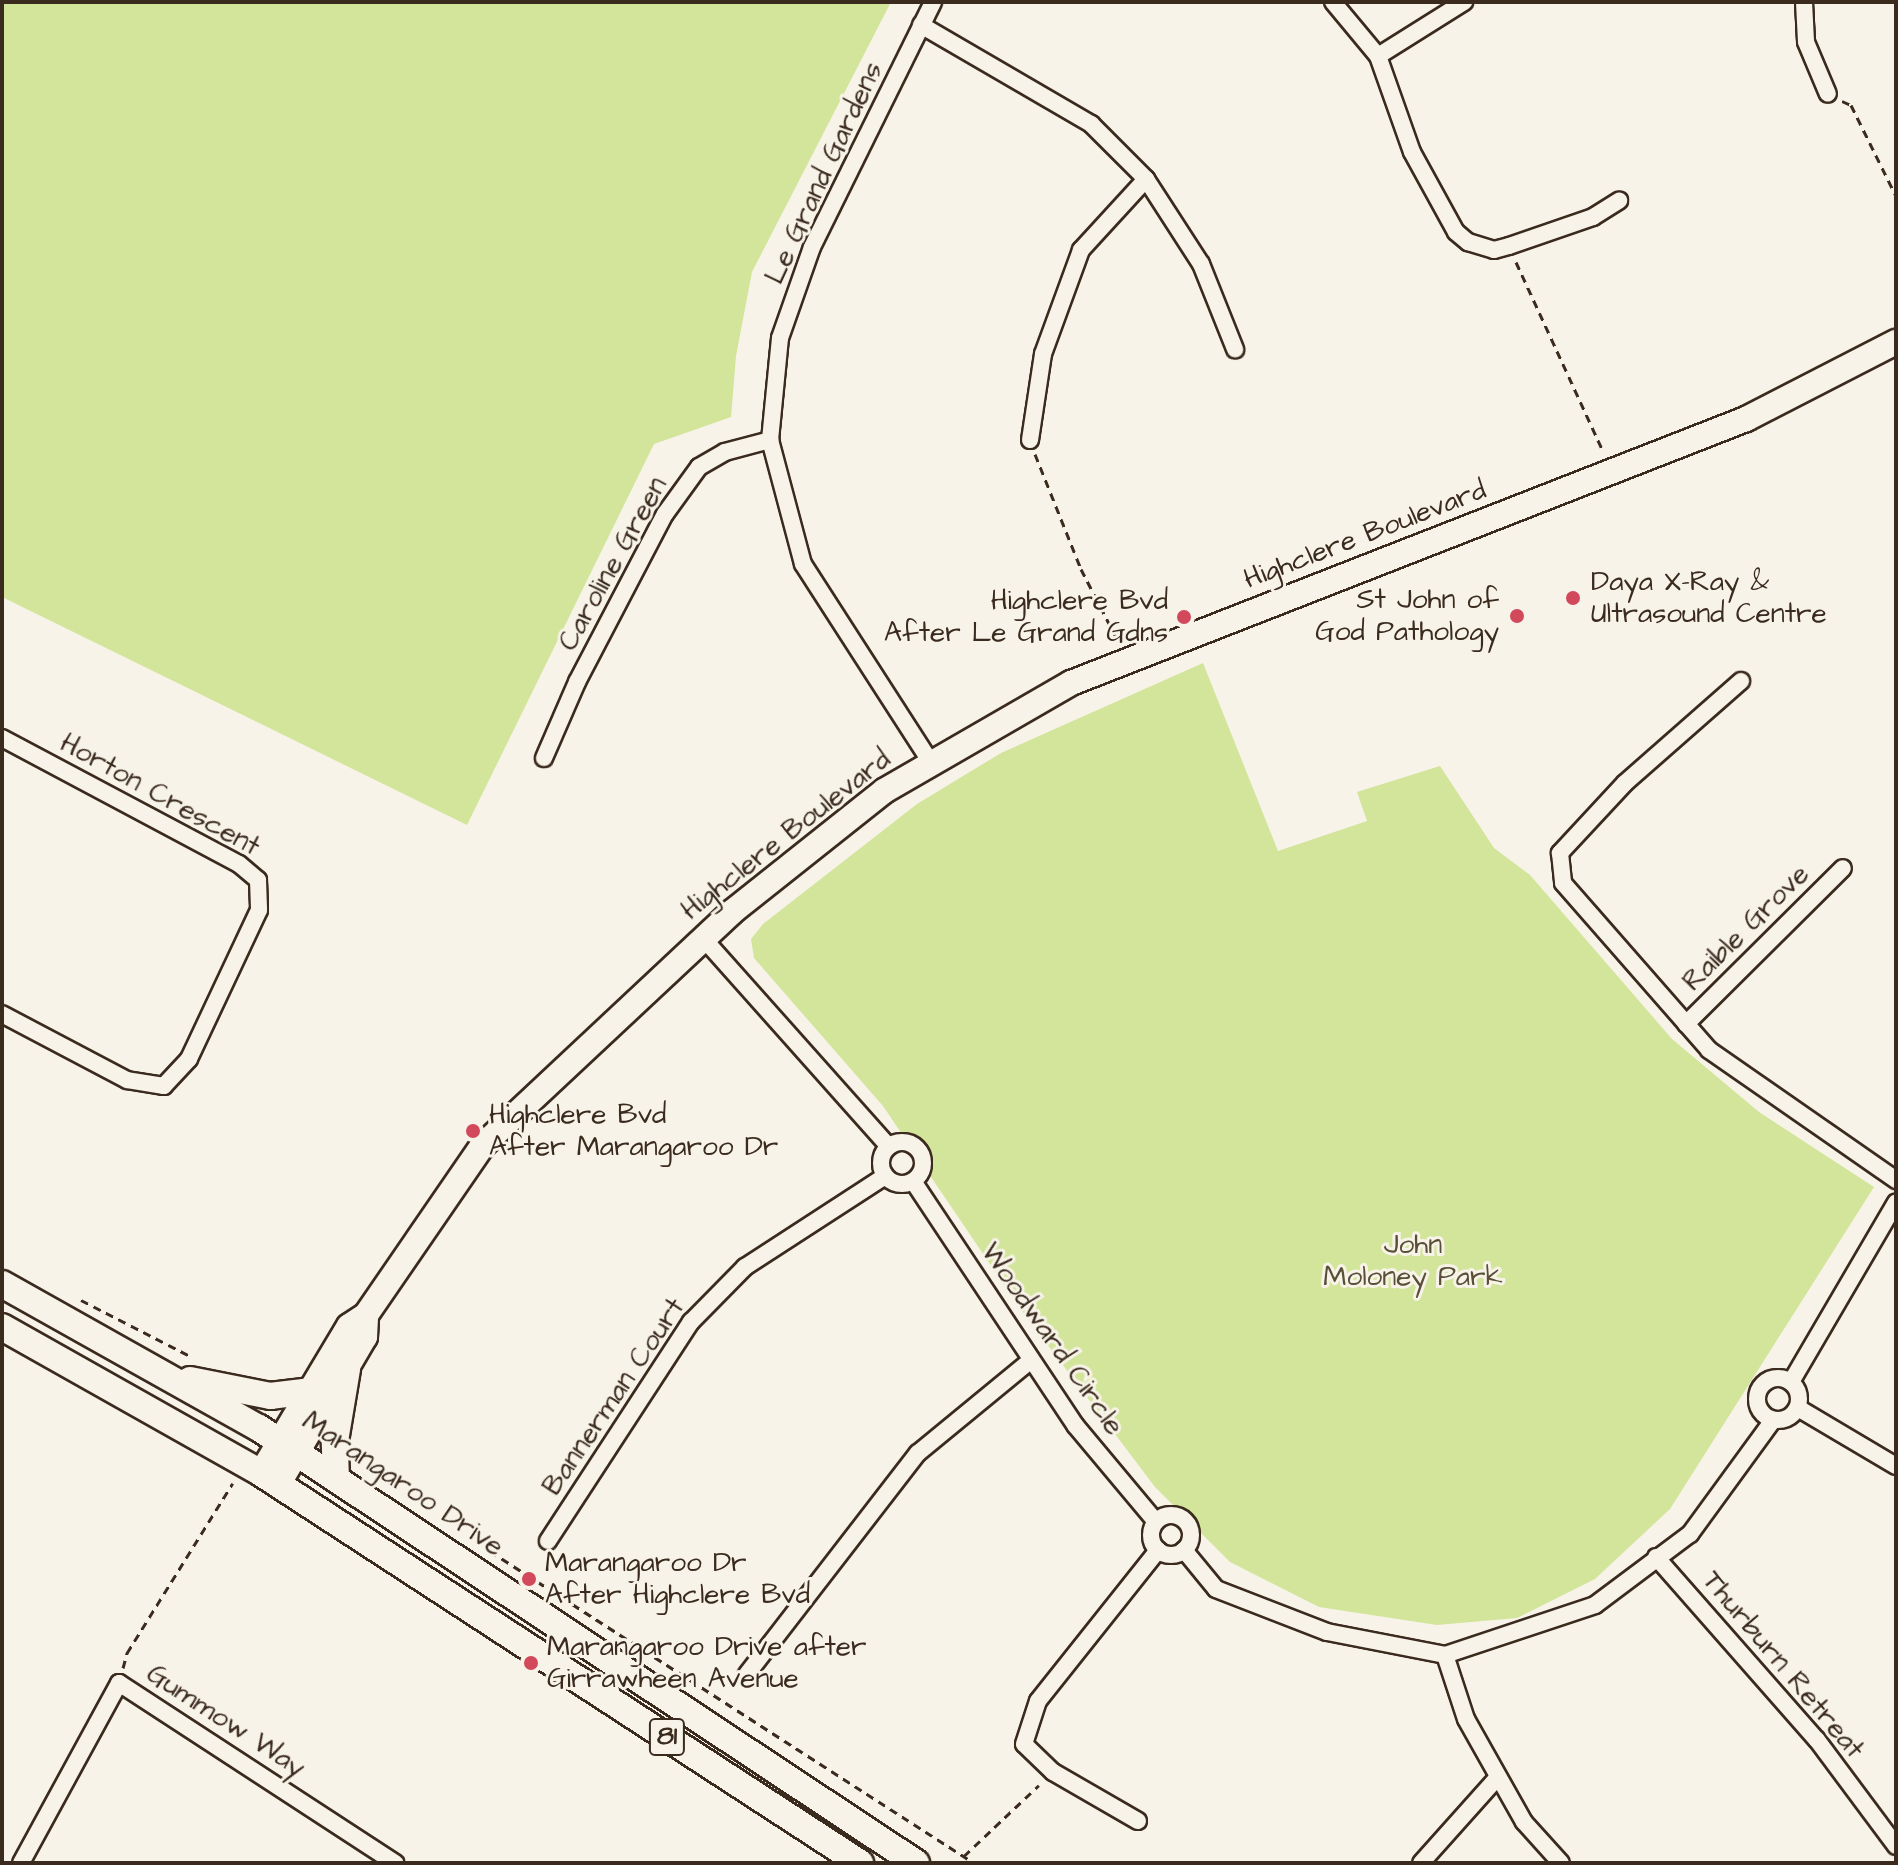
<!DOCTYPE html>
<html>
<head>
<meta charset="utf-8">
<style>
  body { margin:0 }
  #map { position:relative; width:1898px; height:1865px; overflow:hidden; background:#f7f3e8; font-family:"Architects Daughter",sans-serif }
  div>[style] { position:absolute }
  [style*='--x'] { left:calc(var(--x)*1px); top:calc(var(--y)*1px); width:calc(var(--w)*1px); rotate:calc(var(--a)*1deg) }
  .green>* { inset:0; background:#d2e59a }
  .path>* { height:3px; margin-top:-1.5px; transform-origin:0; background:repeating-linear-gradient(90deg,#3b2a1e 0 8px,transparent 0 14px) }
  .roads { filter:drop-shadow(2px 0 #3b2a1e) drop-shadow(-2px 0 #3b2a1e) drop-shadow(0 2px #3b2a1e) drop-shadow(0 -2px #3b2a1e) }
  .street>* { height:16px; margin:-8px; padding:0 8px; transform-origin:8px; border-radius:8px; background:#f7f3e8 }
  .street>.ring { margin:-8px; padding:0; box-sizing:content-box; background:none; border:16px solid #f7f3e8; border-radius:50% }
  .secondary>* { height:24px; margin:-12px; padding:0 12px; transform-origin:12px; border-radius:12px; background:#f7f3e8 }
  .primary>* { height:26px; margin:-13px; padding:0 13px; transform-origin:13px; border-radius:13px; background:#f7f3e8 }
  .dots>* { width:22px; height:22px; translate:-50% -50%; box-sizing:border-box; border:4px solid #f7f3e8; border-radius:50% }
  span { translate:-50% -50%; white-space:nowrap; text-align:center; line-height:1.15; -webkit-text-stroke:6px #f7f3e8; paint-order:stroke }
  .shield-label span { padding:2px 6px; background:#f7f3e8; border:2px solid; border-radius:6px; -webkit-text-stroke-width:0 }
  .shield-label { font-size:26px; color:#3b2a1e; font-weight:700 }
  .street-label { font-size:28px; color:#3b2a1e }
  .poi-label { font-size:28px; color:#3b2a1e }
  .left { translate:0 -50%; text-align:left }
  .right { translate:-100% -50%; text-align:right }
  .park-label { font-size:28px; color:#594f37 }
  .frame { position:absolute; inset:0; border:4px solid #3b2a1e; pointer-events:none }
</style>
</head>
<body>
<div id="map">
  <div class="green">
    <i style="clip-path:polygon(2px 2px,891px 2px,752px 272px,736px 356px,731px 417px,654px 444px,467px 825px,2px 597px)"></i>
    <i style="clip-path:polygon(1203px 663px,1278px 851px,1367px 821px,1357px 792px,1440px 766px,1494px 848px,1530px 875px,1672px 1039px,1759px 1112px,1874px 1187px,1670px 1509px,1595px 1579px,1517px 1618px,1437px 1625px,1319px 1607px,1230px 1562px,1155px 1487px,1019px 1307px,883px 1106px,754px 958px,751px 939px,763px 924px,917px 804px,1001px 753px)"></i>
  </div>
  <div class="path">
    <i style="--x:1842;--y:101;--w:10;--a:24"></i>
    <i style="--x:1851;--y:105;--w:102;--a:63.7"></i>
    <i style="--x:1516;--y:262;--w:208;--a:65.3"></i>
    <i style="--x:1035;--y:454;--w:124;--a:68.2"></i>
    <i style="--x:1081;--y:569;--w:81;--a:62.8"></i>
    <i style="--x:81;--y:1300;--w:125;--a:27.2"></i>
    <i style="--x:490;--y:1551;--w:576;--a:32.81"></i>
    <i style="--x:123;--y:1668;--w:16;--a:-75"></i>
    <i style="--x:127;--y:1653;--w:200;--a:-58.1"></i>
    <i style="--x:964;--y:1856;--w:103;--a:-43.4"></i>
  </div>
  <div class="roads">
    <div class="street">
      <i style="--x:1333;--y:2;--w:70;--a:50.2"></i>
      <i style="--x:1378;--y:56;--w:102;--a:70.5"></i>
      <i style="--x:1412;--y:152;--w:91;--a:61.2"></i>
      <i style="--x:1456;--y:232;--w:16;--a:40"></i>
      <i style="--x:1468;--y:242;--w:27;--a:17"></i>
      <i style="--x:1494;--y:250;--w:16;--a:-15"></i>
      <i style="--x:1509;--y:246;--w:89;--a:-19"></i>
      <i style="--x:1593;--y:217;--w:31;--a:-32"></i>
      <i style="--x:1804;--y:2;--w:40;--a:87.1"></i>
      <i style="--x:1806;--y:42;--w:56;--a:67.1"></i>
      <i style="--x:921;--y:25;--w:197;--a:30.2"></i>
      <i style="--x:1091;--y:124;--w:78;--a:45"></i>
      <i style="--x:1146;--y:179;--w:101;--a:57.1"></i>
      <i style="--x:1201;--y:264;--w:92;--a:68.2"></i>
      <i style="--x:1378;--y:56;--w:102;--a:-32.1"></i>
      <i style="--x:1030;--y:440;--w:87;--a:-81.4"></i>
      <i style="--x:1043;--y:354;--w:111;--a:-69.9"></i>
      <i style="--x:1081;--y:250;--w:96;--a:-47.5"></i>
      <i style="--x:1741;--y:681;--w:154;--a:138.7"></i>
      <i style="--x:1625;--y:783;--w:96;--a:132.9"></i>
      <i style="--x:1560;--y:853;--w:30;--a:84"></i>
      <i style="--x:1563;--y:883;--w:222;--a:48.8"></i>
      <i style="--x:1709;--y:1050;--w:228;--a:34.8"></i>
      <i style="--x:2;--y:738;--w:268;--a:28"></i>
      <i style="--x:239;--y:864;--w:25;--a:40"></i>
      <i style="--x:258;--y:880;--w:30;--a:88"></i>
      <i style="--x:259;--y:910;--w:165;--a:115.2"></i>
      <i style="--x:189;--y:1059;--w:37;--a:133"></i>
      <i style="--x:164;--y:1086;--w:37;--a:-171"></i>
      <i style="--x:127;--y:1080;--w:141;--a:-152.2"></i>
      <i style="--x:544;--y:758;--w:83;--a:-66.5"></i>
      <i style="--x:577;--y:682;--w:190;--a:-62.4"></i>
      <i style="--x:665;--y:514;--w:58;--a:-54.1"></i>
      <i style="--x:699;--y:467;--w:30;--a:-30"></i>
      <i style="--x:725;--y:452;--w:47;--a:-14.9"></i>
      <i style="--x:930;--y:761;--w:234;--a:-122.8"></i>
      <i style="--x:803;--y:564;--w:128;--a:-104.9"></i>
      <i style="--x:770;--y:440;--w:102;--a:-84.4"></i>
      <i style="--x:780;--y:338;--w:96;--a:-70.6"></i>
      <i style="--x:812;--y:247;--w:273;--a:-63.7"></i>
      <i style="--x:703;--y:938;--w:278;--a:48.3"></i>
      <i style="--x:1686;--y:1024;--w:221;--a:-44.8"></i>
      <i class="ring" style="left:881px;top:1142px;width:26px;height:26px"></i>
      <i style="--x:913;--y:1181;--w:293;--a:56.4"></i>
      <i style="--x:1075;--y:1425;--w:126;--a:50.1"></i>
      <i class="ring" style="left:1757px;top:1378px;width:26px;height:26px"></i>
      <i style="--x:1791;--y:1382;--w:208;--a:-59.7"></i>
      <i style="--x:1798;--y:1408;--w:114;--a:30.6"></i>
      <i class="ring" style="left:1151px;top:1515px;width:24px;height:24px"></i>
      <i style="--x:548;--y:1541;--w:262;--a:-56.9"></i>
      <i style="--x:691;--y:1322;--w:77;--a:-45.5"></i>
      <i style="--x:745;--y:1267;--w:167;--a:-33"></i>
      <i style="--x:1184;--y:1550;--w:50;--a:50.6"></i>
      <i style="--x:1216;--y:1589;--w:119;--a:21.2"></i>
      <i style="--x:1327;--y:1632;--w:120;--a:11"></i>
      <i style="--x:1445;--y:1655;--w:158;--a:-18.4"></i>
      <i style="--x:1595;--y:1605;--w:119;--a:-36.8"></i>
      <i style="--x:1690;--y:1534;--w:141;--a:-53.9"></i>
      <i style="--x:1656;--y:1557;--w:244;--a:48.7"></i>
      <i style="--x:1817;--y:1740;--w:132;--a:53.3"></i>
      <i style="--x:1445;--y:1655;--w:67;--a:71.8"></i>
      <i style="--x:1466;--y:1719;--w:118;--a:60.6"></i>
      <i style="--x:1524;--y:1822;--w:55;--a:47.9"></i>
      <i style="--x:747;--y:1674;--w:279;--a:-52.3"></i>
      <i style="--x:918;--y:1453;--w:145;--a:-39.4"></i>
      <i style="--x:1138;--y:1821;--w:98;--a:-150"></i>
      <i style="--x:1053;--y:1772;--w:40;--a:-136"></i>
      <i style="--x:1024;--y:1744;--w:45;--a:-72"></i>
      <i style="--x:1038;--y:1701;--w:193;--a:-51.5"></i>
      <i style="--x:21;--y:1863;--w:205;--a:-61.4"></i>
      <i style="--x:119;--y:1683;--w:330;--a:33.1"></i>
      <i style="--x:1421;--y:1863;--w:115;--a:-48.2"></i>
    </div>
    <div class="secondary">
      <i style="--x:261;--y:1473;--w:171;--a:-59.1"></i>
      <i style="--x:349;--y:1326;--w:20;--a:-33"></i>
      <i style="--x:366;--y:1315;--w:205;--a:-55.5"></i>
      <i style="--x:482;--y:1146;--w:342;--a:-43.1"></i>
      <i style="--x:732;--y:912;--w:194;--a:-38.5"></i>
      <i style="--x:884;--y:791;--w:216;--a:-30"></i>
      <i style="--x:1071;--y:683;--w:725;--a:-21.36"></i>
      <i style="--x:1746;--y:419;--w:169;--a:-27.2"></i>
      <i style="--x:278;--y:1485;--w:172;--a:-59.6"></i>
      <i style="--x:365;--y:1337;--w:22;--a:-87"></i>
    </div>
    <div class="primary">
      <i style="--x:2;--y:1284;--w:295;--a:29.3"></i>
      <i style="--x:259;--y:1428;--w:788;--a:33.51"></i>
      <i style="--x:2;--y:1327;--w:297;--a:29.4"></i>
      <i style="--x:261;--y:1473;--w:715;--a:33.07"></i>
      <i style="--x:190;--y:1380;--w:82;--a:11.3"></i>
      <i style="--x:270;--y:1396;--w:40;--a:-7.1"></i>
      <i style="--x:336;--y:1479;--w:38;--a:-92"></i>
      <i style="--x:335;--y:1441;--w:73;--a:-80.5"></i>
    </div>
  </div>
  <div class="dots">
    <i style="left:1573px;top:598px;background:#d1495b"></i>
    <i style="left:1517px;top:616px;background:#d1495b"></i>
    <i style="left:1184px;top:617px;background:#d1495b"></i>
    <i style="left:473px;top:1131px;background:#d1495b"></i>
    <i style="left:529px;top:1579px;background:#d1495b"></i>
    <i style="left:531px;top:1663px;background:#d1495b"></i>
  </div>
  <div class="shield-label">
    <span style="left:667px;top:1737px">81</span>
  </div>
  <div class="street-label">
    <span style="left:824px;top:173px;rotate:-65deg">Le Grand Gardens</span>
    <span style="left:1365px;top:535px;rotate:-21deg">Highclere Boulevard</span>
    <span style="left:613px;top:564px;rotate:-61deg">Caroline Green</span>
    <span style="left:160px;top:795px;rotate:29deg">Horton Crescent</span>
    <span style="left:786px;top:835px;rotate:-38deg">Highclere Boulevard</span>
    <span style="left:1746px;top:928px;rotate:-45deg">Raible Grove</span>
    <span style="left:1052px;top:1339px;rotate:55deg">Woodward Circle</span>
    <span style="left:614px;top:1397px;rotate:-56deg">Bannerman Court</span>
    <span style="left:403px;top:1484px;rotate:34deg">Marangaroo Drive</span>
    <span style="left:1783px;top:1665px;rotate:50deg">Thurburn Retreat</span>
    <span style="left:226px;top:1721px;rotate:33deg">Gummow Way</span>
  </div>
  <div class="poi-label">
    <span class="left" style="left:1591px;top:598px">Daya X-Ray &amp;<br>Ultrasound Centre</span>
    <span class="right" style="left:1499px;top:616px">St John of<br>God Pathology</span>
    <span class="right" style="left:1168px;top:617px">Highclere Bvd<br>After Le Grand Gdns</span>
    <span class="left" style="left:489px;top:1131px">Highclere Bvd<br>After Marangaroo Dr</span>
    <span class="left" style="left:545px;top:1579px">Marangaroo Dr<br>After Highclere Bvd</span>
    <span class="left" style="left:547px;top:1663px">Marangaroo Drive after<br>Girrawheen Avenue</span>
  </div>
  <div class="park-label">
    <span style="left:1413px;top:1261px">John<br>Moloney Park</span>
  </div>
  <div class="frame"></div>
</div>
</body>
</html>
